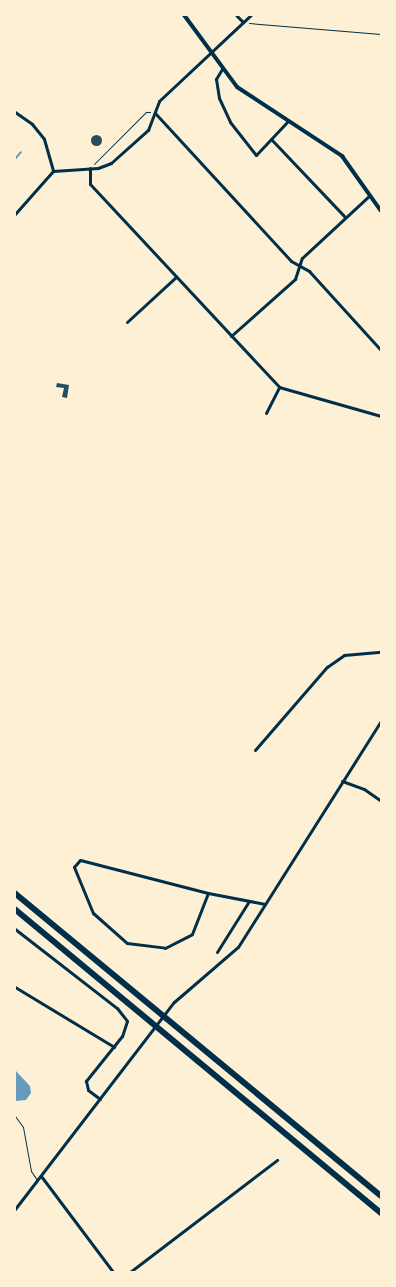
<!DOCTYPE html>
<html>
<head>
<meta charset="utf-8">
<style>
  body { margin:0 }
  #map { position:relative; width:396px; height:1287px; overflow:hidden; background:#fdf0d5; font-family:"Roboto Condensed",sans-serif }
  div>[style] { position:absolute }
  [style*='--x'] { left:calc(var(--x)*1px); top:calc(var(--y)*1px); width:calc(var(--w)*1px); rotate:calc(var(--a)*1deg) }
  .water>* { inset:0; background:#669bbc }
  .stream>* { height:2px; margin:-1px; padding:0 1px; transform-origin:1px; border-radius:1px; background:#669bbc }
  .building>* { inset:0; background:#264d5e }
  .round { border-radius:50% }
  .path>* { height:1px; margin:-0.5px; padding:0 0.5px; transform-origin:0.5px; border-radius:0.5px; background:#003049 }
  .service>* { height:1px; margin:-0.5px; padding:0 0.5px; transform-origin:0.5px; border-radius:0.5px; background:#003049 }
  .minor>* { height:3px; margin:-1.5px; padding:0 1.5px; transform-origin:1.5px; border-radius:1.5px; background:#003049 }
  .tertiary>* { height:4px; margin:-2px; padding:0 2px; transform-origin:2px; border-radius:2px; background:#003049 }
  .motorway>* { height:5.5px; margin:-2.75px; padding:0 2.75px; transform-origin:2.75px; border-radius:2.75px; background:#003049 }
  span { translate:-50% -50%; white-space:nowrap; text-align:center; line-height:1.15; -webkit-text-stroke:4px #fdf0d5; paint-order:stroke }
  .frame { position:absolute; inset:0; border:16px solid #fdf0d5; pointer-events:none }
</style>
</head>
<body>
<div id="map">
  <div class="water">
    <i style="clip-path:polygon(15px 1070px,30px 1086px,31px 1093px,26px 1100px,15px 1101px)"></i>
  </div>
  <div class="stream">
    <i style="--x:15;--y:159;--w:9;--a:-49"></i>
  </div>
  <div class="building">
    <i class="round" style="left:90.5px;top:134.5px;width:11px;height:11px"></i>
    <i style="clip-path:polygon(57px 383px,69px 385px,67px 398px,62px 397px,64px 388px,56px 387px)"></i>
  </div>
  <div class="path">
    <i style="--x:249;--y:23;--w:132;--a:4.8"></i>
    <i style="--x:94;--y:164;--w:74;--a:-45"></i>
    <i style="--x:146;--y:112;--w:4;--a:0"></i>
  </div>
  <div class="service">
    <i style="--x:15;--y:1116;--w:14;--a:54"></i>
    <i style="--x:23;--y:1127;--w:45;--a:79.7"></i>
    <i style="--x:31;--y:1171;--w:11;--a:56"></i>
  </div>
  <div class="minor">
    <i style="--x:236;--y:15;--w:10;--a:45"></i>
    <i style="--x:222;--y:69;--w:12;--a:121"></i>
    <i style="--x:216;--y:79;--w:19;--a:81"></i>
    <i style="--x:219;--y:98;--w:26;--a:65"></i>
    <i style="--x:230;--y:122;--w:42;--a:51.8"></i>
    <i style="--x:256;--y:155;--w:47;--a:-46.7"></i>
    <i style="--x:15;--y:112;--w:21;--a:35"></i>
    <i style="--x:32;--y:124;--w:19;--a:51"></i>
    <i style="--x:44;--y:139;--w:33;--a:74"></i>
    <i style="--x:155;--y:113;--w:201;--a:47.4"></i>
    <i style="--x:291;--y:261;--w:21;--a:29"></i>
    <i style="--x:309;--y:271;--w:107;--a:47.7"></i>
    <i style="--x:271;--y:139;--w:106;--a:46.5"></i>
    <i style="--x:90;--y:168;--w:16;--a:90"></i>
    <i style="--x:90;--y:184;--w:277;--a:47"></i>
    <i style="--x:279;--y:387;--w:106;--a:15.9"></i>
    <i style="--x:15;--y:214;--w:57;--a:-48.5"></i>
    <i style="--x:53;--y:171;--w:45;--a:-3.8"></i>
    <i style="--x:98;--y:168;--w:14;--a:-21"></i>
    <i style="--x:111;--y:163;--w:50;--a:-41.7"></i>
    <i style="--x:148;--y:130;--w:31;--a:-69"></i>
    <i style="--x:159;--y:101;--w:126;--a:-43.1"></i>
    <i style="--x:127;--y:322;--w:67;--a:-42.6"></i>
    <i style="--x:231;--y:336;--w:86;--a:-41.7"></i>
    <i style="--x:295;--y:279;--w:22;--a:-72"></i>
    <i style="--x:302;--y:258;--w:91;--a:-42.8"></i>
    <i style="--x:266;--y:413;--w:29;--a:-63"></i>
    <i style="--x:255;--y:750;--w:110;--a:-49.1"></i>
    <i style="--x:327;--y:667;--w:21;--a:-35"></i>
    <i style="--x:344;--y:655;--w:37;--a:-5"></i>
    <i style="--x:342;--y:781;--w:23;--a:20"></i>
    <i style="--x:364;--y:789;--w:21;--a:35"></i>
    <i style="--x:208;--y:893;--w:132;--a:-165.5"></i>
    <i style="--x:80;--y:860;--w:9;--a:131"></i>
    <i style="--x:74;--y:867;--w:50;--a:67.6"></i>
    <i style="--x:93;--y:913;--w:45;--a:41.4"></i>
    <i style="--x:127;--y:943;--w:38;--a:7"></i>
    <i style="--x:165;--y:948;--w:30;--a:-27"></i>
    <i style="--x:192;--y:934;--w:44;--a:-68.7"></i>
    <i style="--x:208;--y:893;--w:58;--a:10.9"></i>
    <i style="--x:15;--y:929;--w:129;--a:37.8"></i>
    <i style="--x:117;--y:1008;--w:16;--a:52"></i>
    <i style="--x:127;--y:1021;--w:16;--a:108"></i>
    <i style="--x:122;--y:1036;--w:58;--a:128.7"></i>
    <i style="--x:86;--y:1081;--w:9;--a:77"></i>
    <i style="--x:88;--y:1090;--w:15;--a:37"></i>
    <i style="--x:217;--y:952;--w:60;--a:-57.9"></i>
    <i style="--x:15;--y:987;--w:116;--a:31.2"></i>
    <i style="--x:41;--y:1176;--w:120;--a:53.1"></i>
    <i style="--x:15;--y:1209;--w:261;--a:-52.5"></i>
    <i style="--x:174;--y:1002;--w:84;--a:-40.7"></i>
    <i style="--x:238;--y:947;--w:267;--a:-57.7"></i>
    <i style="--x:130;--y:1272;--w:185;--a:-37.3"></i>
  </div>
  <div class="tertiary">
    <i style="--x:184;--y:15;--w:89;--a:53.6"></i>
    <i style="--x:237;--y:87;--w:126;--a:33.3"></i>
    <i style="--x:342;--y:156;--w:67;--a:54.7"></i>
  </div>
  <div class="motorway">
    <i style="--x:15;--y:893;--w:475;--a:39.6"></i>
    <i style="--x:15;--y:909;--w:476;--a:39.7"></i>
  </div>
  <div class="frame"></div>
</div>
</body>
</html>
